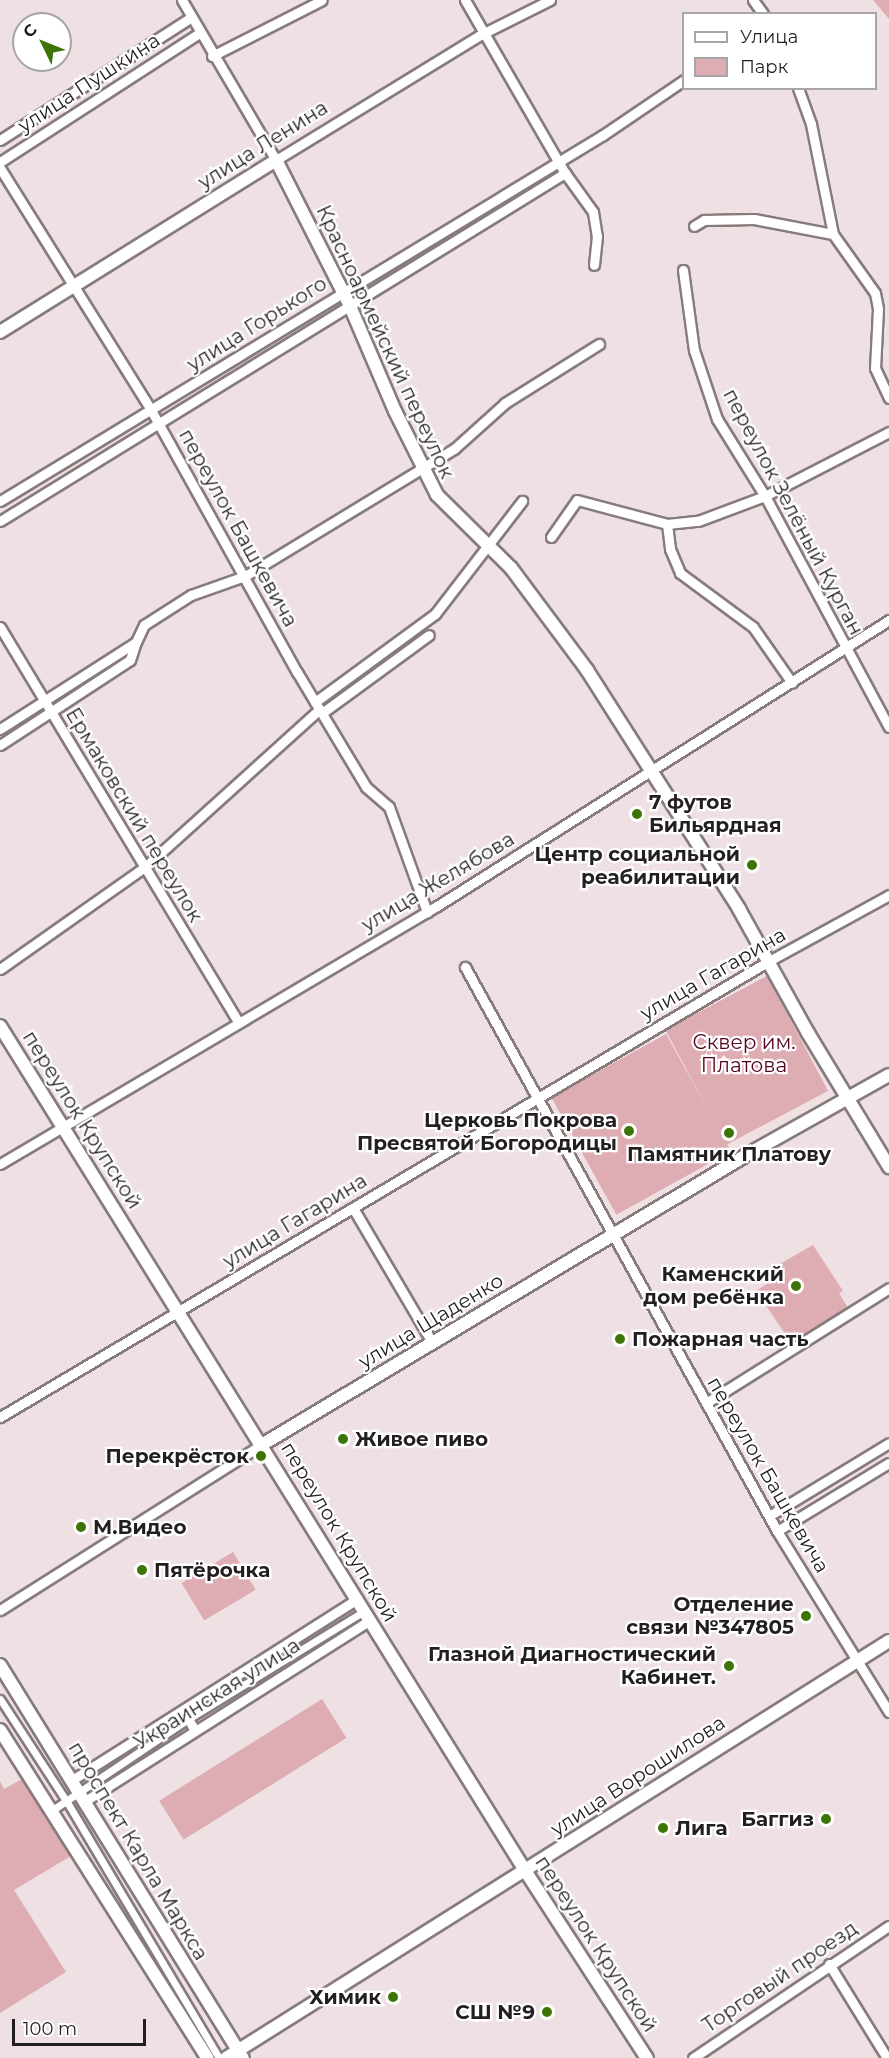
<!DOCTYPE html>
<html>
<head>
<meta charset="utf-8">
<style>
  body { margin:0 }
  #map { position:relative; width:889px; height:2058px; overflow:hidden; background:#efe1e3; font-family:Montserrat,sans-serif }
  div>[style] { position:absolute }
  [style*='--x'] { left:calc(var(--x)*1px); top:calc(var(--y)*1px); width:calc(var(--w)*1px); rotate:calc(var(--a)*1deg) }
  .green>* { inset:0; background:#deacb3; transform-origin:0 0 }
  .roads { filter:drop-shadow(2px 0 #877b7c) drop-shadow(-2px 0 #877b7c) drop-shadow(0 2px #877b7c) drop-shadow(0 -2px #877b7c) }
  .pedestrian>* { height:7px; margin:-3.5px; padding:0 3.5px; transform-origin:3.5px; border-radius:3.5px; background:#fff }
  .minor>* { height:9px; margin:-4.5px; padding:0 4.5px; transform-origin:4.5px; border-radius:4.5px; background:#fff }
  .tertiary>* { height:12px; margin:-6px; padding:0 6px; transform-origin:6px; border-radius:6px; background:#fff }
  .dots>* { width:16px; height:16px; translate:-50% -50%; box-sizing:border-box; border:3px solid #fff; border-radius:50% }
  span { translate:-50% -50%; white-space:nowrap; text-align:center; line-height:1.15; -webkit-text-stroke:4.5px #fff; paint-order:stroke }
  .street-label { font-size:20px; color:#231e1f }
  .poi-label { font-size:20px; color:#231e1f; font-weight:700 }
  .left { translate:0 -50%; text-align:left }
  .right { translate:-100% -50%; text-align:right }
  .park-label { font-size:20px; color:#53031f }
  .legend { position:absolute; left:682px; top:12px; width:195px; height:78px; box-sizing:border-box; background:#fff; border:2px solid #a7a5a5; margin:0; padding:8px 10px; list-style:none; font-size:18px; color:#231e1f }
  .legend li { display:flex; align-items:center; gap:12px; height:30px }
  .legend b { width:30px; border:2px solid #a7a5a5 }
  .north { position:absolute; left:12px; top:12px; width:60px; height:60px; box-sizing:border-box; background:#fff; border:2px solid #a7a5a5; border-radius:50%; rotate:313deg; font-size:16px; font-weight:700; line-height:24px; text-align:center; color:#231e1f }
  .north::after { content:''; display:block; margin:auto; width:21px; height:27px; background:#3c7506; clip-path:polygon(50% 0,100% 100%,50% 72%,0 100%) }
  .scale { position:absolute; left:12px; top:2019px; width:134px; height:27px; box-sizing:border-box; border:3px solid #231e1f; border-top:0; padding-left:8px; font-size:18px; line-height:21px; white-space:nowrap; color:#231e1f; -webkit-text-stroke:4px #fff; paint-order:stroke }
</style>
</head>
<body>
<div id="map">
  <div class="green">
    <i style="clip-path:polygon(873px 0,889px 0,889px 19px)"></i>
    <i style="left:767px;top:976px;width:130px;height:115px;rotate:62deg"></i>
    <i style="left:666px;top:1034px;width:134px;height:131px;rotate:61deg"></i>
    <i style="clip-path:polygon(813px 1245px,843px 1291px,839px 1293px,848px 1308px,792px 1344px,756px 1291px,776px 1278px,771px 1269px)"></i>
    <i style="left:233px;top:1552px;width:44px;height:60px;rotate:59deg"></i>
    <i style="left:322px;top:1699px;width:46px;height:192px;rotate:58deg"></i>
    <i style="clip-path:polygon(24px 1778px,71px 1856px,14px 1890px,66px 1972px,0 2013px,0 1781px,4px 1789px)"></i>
  </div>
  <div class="roads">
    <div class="pedestrian">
      <i style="--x:0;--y:1699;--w:123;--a:57"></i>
      <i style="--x:67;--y:1802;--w:298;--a:59.3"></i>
      <i style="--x:51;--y:1811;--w:165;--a:-33.9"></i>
      <i style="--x:188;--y:1719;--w:206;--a:-31.5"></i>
    </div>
    <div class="minor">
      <i style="--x:182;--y:0;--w:186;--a:59.6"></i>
      <i style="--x:276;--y:160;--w:241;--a:-31.5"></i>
      <i style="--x:482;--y:34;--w:76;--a:-26.6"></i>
      <i style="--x:465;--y:0;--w:200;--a:60"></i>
      <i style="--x:565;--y:173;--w:48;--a:54.3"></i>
      <i style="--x:593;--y:212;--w:24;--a:81"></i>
      <i style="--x:597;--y:236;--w:29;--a:96"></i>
      <i style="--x:753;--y:0;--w:17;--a:54"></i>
      <i style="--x:212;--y:56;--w:123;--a:-27"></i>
      <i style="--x:798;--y:88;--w:38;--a:70"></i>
      <i style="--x:811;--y:124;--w:112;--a:78.7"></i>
      <i style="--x:833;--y:234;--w:72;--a:54.6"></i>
      <i style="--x:875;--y:293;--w:16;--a:79"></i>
      <i style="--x:878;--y:309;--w:59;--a:92.9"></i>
      <i style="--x:875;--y:368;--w:33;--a:65"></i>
      <i style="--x:0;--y:140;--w:226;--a:-32.7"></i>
      <i style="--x:0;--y:162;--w:236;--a:-32.9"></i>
      <i style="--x:0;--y:168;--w:285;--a:58"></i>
      <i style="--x:151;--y:410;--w:300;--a:60.9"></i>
      <i style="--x:297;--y:672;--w:134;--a:59"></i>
      <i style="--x:366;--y:787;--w:30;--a:41"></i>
      <i style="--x:389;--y:807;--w:112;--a:70.1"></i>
      <i style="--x:694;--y:226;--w:12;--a:-31"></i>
      <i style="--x:704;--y:220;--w:50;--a:-1.1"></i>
      <i style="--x:754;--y:219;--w:80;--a:10.8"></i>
      <i style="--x:683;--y:270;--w:81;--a:82.2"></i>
      <i style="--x:694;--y:350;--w:73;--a:71.6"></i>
      <i style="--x:717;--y:419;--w:91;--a:58.1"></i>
      <i style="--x:765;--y:496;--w:262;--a:61.8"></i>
      <i style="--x:0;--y:501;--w:705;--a:-31.26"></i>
      <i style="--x:603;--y:135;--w:98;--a:-34.2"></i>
      <i style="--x:0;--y:521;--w:664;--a:-31.63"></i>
      <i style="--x:667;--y:524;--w:25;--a:83"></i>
      <i style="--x:670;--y:549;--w:26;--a:67"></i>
      <i style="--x:680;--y:573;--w:91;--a:36.5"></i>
      <i style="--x:753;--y:627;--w:68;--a:55.1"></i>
      <i style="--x:551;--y:537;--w:45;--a:-54.9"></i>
      <i style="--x:577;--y:500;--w:93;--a:14.9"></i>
      <i style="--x:667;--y:524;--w:31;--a:-6"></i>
      <i style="--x:698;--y:521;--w:72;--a:-20.5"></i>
      <i style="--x:765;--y:496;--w:140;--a:-27.3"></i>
      <i style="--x:0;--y:627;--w:460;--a:58.9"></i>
      <i style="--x:315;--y:702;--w:149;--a:-36.3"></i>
      <i style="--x:435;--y:614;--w:143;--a:-52.4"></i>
      <i style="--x:322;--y:713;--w:132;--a:-36.1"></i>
      <i style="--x:0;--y:729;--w:161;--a:-32.6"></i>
      <i style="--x:136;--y:642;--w:19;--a:-65"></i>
      <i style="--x:144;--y:625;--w:56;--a:-32.6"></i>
      <i style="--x:191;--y:595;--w:57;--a:-19.4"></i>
      <i style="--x:245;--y:576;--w:245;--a:-31.3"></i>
      <i style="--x:454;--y:449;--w:69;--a:-42"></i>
      <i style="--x:505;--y:403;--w:111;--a:-32.1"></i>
      <i style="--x:0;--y:745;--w:155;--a:-33.2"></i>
      <i style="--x:130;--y:660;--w:19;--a:-72"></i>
      <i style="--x:465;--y:967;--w:645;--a:61.05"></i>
      <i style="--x:777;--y:1531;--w:213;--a:58.3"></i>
      <i style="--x:0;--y:969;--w:179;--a:-35.2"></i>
      <i style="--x:146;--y:866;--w:234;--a:-42.1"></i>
      <i style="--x:0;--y:1164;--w:507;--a:-30.56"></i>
      <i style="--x:437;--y:906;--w:535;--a:-32.32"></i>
      <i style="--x:353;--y:1208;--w:156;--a:59.5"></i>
      <i style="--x:706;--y:1403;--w:216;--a:-32.1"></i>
      <i style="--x:0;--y:1417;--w:894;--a:-30.67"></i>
      <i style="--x:769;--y:961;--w:137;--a:-28.8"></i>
      <i style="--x:769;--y:1516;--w:140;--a:-31.3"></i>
      <i style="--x:777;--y:1531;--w:131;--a:-31.3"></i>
      <i style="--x:0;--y:1610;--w:311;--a:-32.3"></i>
      <i style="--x:183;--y:1710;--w:22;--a:60"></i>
      <i style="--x:72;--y:1780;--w:338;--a:-32.4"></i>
      <i style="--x:85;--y:1801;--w:338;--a:-32.4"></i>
      <i style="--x:829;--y:1964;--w:110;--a:58.3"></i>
      <i style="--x:693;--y:2058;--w:236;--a:-34"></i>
    </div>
    <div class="tertiary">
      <i style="--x:0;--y:332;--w:325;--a:-31.9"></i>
      <i style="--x:276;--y:160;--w:164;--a:63.1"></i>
      <i style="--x:350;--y:306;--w:114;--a:66.8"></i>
      <i style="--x:395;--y:411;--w:94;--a:63.4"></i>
      <i style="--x:437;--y:495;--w:104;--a:44.6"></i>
      <i style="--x:511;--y:568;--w:127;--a:53.3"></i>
      <i style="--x:587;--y:670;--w:283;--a:57.5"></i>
      <i style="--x:739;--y:909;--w:142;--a:60.9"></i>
      <i style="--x:808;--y:1033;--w:157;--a:58.8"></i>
      <i style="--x:0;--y:1026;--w:996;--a:58.13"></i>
      <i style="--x:526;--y:1872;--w:222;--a:57"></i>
      <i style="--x:263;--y:1444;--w:567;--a:-30.86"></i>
      <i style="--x:750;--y:1153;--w:159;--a:-29.3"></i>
      <i style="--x:0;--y:1665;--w:462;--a:58.3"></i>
      <i style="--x:0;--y:1730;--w:388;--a:57.7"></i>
      <i style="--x:226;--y:2058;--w:783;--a:-32.17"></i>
    </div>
  </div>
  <div class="dots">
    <i style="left:637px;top:814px;background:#3c7506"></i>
    <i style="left:752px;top:865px;background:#3c7506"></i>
    <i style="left:629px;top:1131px;background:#3c7506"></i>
    <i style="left:729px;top:1133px;background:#3c7506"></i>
    <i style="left:796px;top:1286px;background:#3c7506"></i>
    <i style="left:620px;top:1339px;background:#3c7506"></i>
    <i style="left:343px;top:1439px;background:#3c7506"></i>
    <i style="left:261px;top:1456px;background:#3c7506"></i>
    <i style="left:81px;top:1527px;background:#3c7506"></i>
    <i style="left:142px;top:1570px;background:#3c7506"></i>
    <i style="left:806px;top:1616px;background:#3c7506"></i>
    <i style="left:729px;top:1666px;background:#3c7506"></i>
    <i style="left:826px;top:1819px;background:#3c7506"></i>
    <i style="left:663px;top:1828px;background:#3c7506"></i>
    <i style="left:393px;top:1997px;background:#3c7506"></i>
    <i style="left:547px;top:2012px;background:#3c7506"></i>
  </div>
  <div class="street-label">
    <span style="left:89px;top:83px;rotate:-33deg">улица Пушкина</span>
    <span style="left:263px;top:145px;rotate:-32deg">улица Ленина</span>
    <span style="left:257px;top:324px;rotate:-32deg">улица Горького</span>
    <span style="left:385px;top:342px;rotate:65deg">Красноармейский переулок</span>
    <span style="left:793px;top:512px;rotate:62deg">переулок Зелёный Курган</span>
    <span style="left:238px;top:528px;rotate:61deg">переулок Башкевича</span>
    <span style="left:134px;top:815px;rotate:59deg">Ермаковский переулок</span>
    <span style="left:438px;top:882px;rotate:-31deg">улица Желябова</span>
    <span style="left:713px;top:974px;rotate:-30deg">улица Гагарина</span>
    <span style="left:82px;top:1120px;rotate:58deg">переулок Крупской</span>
    <span style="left:295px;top:1221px;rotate:-31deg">улица Гагарина</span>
    <span style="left:431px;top:1321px;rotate:-31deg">улица Щаденко</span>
    <span style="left:768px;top:1475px;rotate:60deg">переулок Башкевича</span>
    <span style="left:339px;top:1532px;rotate:59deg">переулок Крупской</span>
    <span style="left:217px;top:1694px;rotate:-32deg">Украинская улица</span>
    <span style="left:638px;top:1776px;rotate:-33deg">улица Ворошилова</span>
    <span style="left:138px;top:1851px;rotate:59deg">проспект Карла Маркса</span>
    <span style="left:596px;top:1944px;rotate:57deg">переулок Крупской</span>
    <span style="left:780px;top:1977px;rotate:-34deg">Торговый проезд</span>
  </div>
  <div class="poi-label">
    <span class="left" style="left:649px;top:814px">7 футов<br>Бильярдная</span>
    <span class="right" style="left:740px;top:866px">Центр социальной<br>реабилитации</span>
    <span class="right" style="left:617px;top:1132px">Церковь Покрова<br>Пресвятой Богородицы</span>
    <span style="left:729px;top:1154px">Памятник Платову</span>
    <span class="right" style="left:784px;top:1286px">Каменский<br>дом ребёнка</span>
    <span class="left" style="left:632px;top:1339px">Пожарная часть</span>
    <span class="left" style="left:355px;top:1439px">Живое пиво</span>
    <span class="right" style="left:249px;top:1456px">Перекрёсток</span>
    <span class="left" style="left:93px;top:1527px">М.Видео</span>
    <span class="left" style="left:154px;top:1570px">Пятёрочка</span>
    <span class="right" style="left:794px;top:1616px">Отделение<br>связи №347805</span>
    <span class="right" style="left:716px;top:1666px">Глазной Диагностический<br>Кабинет.</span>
    <span class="right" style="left:814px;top:1819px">Баггиз</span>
    <span class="left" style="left:675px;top:1828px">Лига</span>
    <span class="right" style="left:381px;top:1997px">Химик</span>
    <span class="right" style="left:535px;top:2012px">СШ №9</span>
  </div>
  <div class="park-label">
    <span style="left:744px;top:1054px">Сквер им.<br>Платова</span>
  </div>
  <ul class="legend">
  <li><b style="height:8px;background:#fff"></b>Улица</li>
  <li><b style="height:16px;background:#deacb3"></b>Парк</li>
  </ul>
  <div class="north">С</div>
  <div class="scale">100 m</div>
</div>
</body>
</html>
